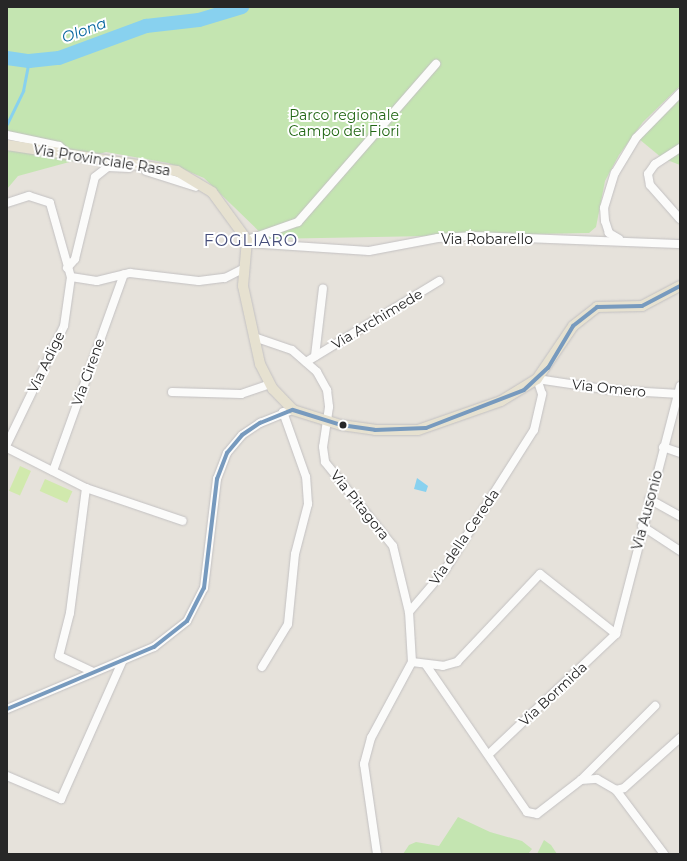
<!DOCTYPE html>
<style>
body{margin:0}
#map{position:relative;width:687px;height:861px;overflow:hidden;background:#e6e2db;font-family:Montserrat,sans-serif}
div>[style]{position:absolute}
.green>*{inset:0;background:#c4e5b1}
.pitch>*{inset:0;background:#d1e9ad;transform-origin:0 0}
.water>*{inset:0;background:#88d1ef}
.stream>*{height:2.5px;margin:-1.25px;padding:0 1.25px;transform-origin:1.25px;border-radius:1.25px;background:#88d1ef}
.river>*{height:14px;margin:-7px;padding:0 7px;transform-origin:7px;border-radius:7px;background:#88d1ef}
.roads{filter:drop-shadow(0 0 1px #c3c1c2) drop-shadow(0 0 1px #c3c1c2)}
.minor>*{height:8px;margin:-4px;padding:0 4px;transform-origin:4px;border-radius:4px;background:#fbfbfa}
.major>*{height:10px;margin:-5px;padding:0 5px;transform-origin:5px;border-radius:5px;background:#e6e1d0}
.bus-1>*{height:4px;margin:-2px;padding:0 2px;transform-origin:2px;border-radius:2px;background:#779abe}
.dots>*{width:11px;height:11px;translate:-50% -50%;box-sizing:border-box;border:2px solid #fff;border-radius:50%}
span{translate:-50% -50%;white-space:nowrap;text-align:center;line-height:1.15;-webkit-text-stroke:4px #fff;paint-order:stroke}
.park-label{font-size:14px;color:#226714}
.street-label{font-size:14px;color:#272727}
.water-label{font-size:15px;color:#04649e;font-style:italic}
.quarter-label{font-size:16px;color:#454d7a;letter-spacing:1px}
.frame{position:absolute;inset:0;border:8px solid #272727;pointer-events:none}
</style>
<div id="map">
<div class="green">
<div style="clip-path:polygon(7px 7px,680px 7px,680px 86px,643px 122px,619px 155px,605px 181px,596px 227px,589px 233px,267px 239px,204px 178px,168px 163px,106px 152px,18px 176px,7px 189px)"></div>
<div style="clip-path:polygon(680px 99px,680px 165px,662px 158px,639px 139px)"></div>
<div style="clip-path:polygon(458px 817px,490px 832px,522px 841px,532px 849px,528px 854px,403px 854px,409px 845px,416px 842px,439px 846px)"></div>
<div style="clip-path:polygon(544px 840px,551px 845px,557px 854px,537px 854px)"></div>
</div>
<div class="pitch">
<div style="left:20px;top:466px;width:12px;height:27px;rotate:24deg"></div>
<div style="left:45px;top:479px;width:30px;height:13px;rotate:24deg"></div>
</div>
<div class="water">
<div style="clip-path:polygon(417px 478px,428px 486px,426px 492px,414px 489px)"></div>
</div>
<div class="stream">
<div style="left:7px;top:124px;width:37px;rotate:-64deg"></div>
<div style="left:23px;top:91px;width:31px;rotate:-79deg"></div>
</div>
<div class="river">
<div style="left:7px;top:58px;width:22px;rotate:8deg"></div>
<div style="left:29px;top:61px;width:30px;rotate:-6deg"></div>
<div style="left:59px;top:58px;width:93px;rotate:-20.2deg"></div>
<div style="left:146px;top:26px;width:53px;rotate:-6.5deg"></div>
<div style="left:199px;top:20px;width:45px;rotate:-16.8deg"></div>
</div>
<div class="roads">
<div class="minor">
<div style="left:7px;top:135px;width:53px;rotate:11.9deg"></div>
<div style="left:59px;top:146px;width:9px;rotate:41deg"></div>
<div style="left:680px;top:148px;width:30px;rotate:147deg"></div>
<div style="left:655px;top:164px;width:12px;rotate:125deg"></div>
<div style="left:648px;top:174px;width:11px;rotate:80deg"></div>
<div style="left:650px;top:185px;width:45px;rotate:48.6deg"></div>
<div style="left:146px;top:171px;width:52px;rotate:17.7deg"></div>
<div style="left:7px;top:203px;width:23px;rotate:-18deg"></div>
<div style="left:29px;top:196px;width:22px;rotate:18deg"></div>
<div style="left:50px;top:203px;width:77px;rotate:74.2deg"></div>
<div style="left:71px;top:277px;width:49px;rotate:98.1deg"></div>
<div style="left:64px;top:326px;width:131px;rotate:115.8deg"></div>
<div style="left:619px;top:239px;width:12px;rotate:-149deg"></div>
<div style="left:609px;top:233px;width:13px;rotate:-108deg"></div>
<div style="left:605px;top:221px;width:13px;rotate:-94deg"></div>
<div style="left:604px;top:208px;width:37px;rotate:-73deg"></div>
<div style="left:615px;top:173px;width:41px;rotate:-59deg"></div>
<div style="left:636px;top:138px;width:63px;rotate:-45.6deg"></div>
<div style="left:247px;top:240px;width:54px;rotate:-19.4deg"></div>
<div style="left:298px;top:222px;width:210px;rotate:-48.9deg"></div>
<div style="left:248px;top:243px;width:121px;rotate:3.8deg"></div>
<div style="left:369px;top:251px;width:70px;rotate:-10.7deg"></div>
<div style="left:438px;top:238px;width:33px;rotate:-3deg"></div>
<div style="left:471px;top:236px;width:209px;rotate:2.2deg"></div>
<div style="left:67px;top:268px;width:12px;rotate:-48deg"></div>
<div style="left:75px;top:259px;width:84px;rotate:-76.3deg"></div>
<div style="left:95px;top:177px;width:16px;rotate:-38deg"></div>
<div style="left:108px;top:167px;width:21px;rotate:3deg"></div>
<div style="left:71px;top:277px;width:26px;rotate:9deg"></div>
<div style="left:97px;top:281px;width:34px;rotate:-14deg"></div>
<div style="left:130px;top:273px;width:69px;rotate:6.6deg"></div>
<div style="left:199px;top:281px;width:26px;rotate:-7deg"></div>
<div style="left:225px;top:278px;width:22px;rotate:-27deg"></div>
<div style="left:254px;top:337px;width:40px;rotate:18.9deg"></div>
<div style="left:292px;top:350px;width:33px;rotate:41deg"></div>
<div style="left:317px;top:372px;width:21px;rotate:61deg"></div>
<div style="left:327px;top:390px;width:17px;rotate:83deg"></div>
<div style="left:329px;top:407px;width:40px;rotate:98.5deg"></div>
<div style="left:323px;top:447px;width:15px;rotate:82deg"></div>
<div style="left:325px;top:462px;width:108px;rotate:51deg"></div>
<div style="left:393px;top:546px;width:68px;rotate:76.4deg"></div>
<div style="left:315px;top:356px;width:68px;rotate:-83.3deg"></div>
<div style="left:306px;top:362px;width:156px;rotate:-31.3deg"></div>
<div style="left:172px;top:392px;width:69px;rotate:1.7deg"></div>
<div style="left:241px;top:394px;width:31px;rotate:-19deg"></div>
<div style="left:663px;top:447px;width:18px;rotate:19deg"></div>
<div style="left:7px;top:448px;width:89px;rotate:26.9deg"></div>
<div style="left:86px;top:488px;width:102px;rotate:18.8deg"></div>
<div style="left:53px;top:471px;width:209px;rotate:-70.2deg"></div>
<div style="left:86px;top:488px;width:126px;rotate:97.3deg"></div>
<div style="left:70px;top:613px;width:44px;rotate:104.3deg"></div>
<div style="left:59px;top:656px;width:38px;rotate:25deg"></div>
<div style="left:649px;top:499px;width:35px;rotate:29deg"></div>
<div style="left:642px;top:526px;width:45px;rotate:33.3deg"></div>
<div style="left:616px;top:634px;width:256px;rotate:-75.5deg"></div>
<div style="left:412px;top:662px;width:31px;rotate:7deg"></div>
<div style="left:443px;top:666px;width:15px;rotate:-16deg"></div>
<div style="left:457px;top:662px;width:121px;rotate:-46.7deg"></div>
<div style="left:540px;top:574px;width:97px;rotate:38.3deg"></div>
<div style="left:426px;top:665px;width:178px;rotate:55.5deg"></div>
<div style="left:527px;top:812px;width:10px;rotate:11deg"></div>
<div style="left:537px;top:814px;width:56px;rotate:-37.7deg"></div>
<div style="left:581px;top:780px;width:16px;rotate:-4deg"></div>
<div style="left:597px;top:779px;width:22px;rotate:30deg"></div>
<div style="left:616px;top:790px;width:8px;rotate:-14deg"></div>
<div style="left:624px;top:788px;width:75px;rotate:-41.8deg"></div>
<div style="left:262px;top:667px;width:50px;rotate:-58.8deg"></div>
<div style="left:288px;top:624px;width:70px;rotate:-84.3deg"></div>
<div style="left:295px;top:554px;width:52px;rotate:-75.4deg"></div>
<div style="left:308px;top:504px;width:27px;rotate:-94deg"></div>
<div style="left:306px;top:477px;width:69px;rotate:-109.5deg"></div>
<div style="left:7px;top:709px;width:160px;rotate:-22.9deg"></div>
<div style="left:154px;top:647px;width:42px;rotate:-38.2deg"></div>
<div style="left:187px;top:621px;width:37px;rotate:-63deg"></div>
<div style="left:204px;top:588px;width:110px;rotate:-83.2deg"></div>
<div style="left:217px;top:479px;width:28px;rotate:-69deg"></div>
<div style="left:227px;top:453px;width:23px;rotate:-50deg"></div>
<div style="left:242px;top:435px;width:22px;rotate:-34deg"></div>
<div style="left:260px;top:423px;width:35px;rotate:-22deg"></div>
<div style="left:489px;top:754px;width:175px;rotate:-43.4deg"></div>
<div style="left:7px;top:776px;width:59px;rotate:23.1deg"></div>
<div style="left:61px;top:799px;width:152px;rotate:-66deg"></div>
<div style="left:581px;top:780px;width:105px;rotate:-45deg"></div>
<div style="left:616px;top:790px;width:80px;rotate:53.1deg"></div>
<div style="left:377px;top:854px;width:91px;rotate:-98.2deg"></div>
<div style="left:364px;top:764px;width:27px;rotate:-75deg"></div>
<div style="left:371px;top:738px;width:86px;rotate:-61.7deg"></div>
<div style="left:412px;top:662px;width:50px;rotate:-93.4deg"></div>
<div style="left:409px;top:612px;width:55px;rotate:-49.4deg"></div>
<div style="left:445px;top:570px;width:166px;rotate:-57.6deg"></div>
<div style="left:534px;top:430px;width:37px;rotate:-77deg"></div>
<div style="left:542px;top:394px;width:16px;rotate:-108deg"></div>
<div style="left:537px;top:379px;width:75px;rotate:8.5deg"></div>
<div style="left:611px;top:390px;width:69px;rotate:3.3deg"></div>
</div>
<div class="major">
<div style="left:7px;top:145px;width:172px;rotate:8.7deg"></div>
<div style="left:177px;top:171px;width:41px;rotate:31deg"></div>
<div style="left:212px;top:192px;width:59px;rotate:53.9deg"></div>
<div style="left:247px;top:240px;width:46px;rotate:95deg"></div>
<div style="left:243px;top:286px;width:80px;rotate:77.7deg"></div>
<div style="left:260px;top:364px;width:28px;rotate:63deg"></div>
<div style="left:273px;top:389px;width:29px;rotate:46deg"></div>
<div style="left:293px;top:410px;width:50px;rotate:17.4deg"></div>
<div style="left:341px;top:425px;width:34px;rotate:8deg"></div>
<div style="left:375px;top:430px;width:43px"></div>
<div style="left:418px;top:430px;width:88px;rotate:-19.3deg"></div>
<div style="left:501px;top:401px;width:42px;rotate:-31.4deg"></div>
<div style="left:537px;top:379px;width:64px;rotate:-55.8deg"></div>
<div style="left:573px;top:326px;width:31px;rotate:-38deg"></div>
<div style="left:597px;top:307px;width:45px;rotate:-1.3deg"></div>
<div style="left:642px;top:306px;width:43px;rotate:-27.8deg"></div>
</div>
</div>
<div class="bus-1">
<div style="left:7px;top:709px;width:160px;rotate:-22.9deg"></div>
<div style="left:154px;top:647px;width:42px;rotate:-38.2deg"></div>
<div style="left:187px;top:621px;width:37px;rotate:-63deg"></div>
<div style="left:204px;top:588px;width:110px;rotate:-83.2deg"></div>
<div style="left:217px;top:479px;width:28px;rotate:-69deg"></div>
<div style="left:227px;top:453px;width:23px;rotate:-50deg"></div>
<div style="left:242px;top:435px;width:22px;rotate:-34deg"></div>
<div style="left:260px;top:423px;width:35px;rotate:-22deg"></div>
<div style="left:293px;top:410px;width:50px;rotate:17.4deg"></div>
<div style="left:341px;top:425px;width:34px;rotate:8deg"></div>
<div style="left:375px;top:430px;width:51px;rotate:-2.2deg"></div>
<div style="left:426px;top:428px;width:105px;rotate:-21.2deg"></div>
<div style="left:524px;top:390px;width:33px;rotate:-43deg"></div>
<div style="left:548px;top:368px;width:49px;rotate:-59.2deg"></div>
<div style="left:573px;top:326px;width:31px;rotate:-38deg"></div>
<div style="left:597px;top:307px;width:45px;rotate:-1.3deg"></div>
<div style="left:642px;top:306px;width:43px;rotate:-27.8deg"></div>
</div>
<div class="dots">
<div style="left:343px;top:425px;background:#272727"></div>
</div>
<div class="park-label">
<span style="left:344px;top:123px">Parco regionale<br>Campo dei Fiori</span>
</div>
<div class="street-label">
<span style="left:102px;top:160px;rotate:9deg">Via Provinciale Rasa</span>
<span style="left:487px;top:239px">Via Robarello</span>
<span style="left:377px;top:319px;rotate:-31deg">Via Archimede</span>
<span style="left:46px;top:362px;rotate:-64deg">Via Adige</span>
<span style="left:88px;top:372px;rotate:-70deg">Via Cirene</span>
<span style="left:609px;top:388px;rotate:6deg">Via Omero</span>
<span style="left:360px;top:505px;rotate:51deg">Via Pitagora</span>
<span style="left:647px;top:510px;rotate:-75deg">Via Ausonio</span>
<span style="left:464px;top:537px;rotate:-56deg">Via della Cereda</span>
<span style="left:553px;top:694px;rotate:-43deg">Via Bormida</span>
</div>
<div class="water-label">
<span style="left:84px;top:30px;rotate:-20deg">Olona</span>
</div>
<div class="quarter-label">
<span style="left:251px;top:241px">FOGLIARO</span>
</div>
<div class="frame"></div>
</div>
